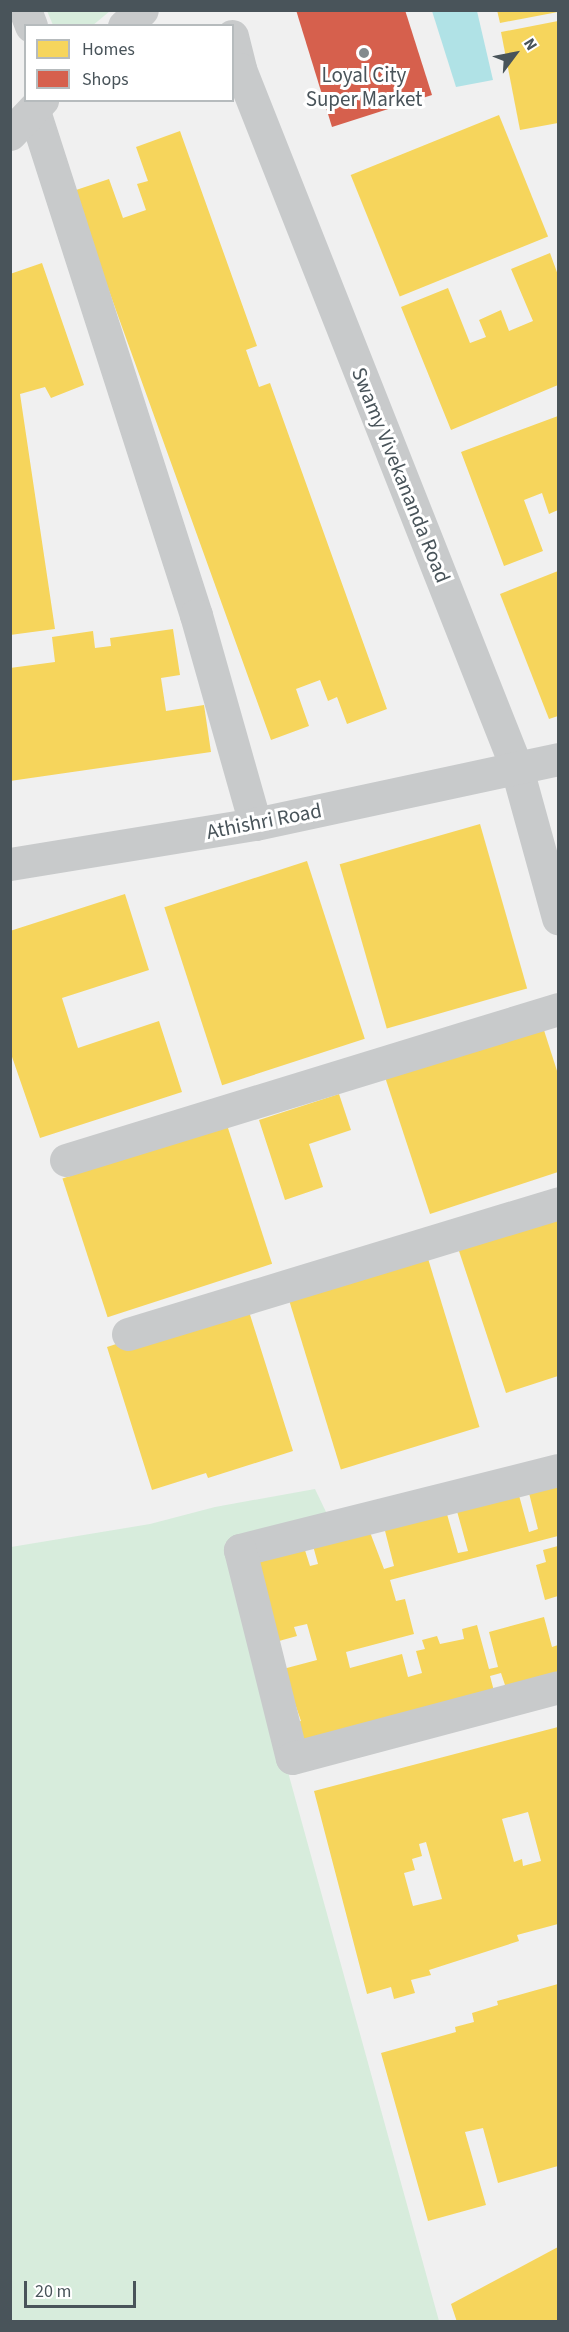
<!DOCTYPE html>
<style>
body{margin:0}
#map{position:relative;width:569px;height:2332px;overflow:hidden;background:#f0f0f0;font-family:"Source Sans 3",sans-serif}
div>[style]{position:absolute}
.green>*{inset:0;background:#d7ecdc}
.water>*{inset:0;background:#b0e2e6}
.homes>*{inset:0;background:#f6d55c;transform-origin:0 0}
.shops>*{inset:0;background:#d6604d}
.minor>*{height:33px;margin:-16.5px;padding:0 16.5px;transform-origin:16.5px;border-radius:16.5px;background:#c8cacb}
.dots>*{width:16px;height:16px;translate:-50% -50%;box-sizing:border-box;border:3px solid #fff;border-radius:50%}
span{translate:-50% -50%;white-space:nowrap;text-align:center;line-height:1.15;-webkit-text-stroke:6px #fff;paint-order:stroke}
.poi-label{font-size:21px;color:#49545a}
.street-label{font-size:21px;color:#49545a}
.frame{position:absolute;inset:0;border:12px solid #49545a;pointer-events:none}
.legend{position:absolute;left:24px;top:24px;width:210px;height:78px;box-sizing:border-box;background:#fff;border:2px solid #b6bbbd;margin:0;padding:8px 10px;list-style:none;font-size:18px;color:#49545a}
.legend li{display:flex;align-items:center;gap:12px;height:30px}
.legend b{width:30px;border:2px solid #b6bbbd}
.north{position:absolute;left:485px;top:24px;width:60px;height:60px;-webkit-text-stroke:4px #fff;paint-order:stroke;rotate:58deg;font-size:16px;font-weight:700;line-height:24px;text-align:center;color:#49545a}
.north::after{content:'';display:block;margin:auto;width:21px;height:27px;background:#49545a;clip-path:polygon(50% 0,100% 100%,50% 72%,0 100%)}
.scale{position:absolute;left:24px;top:2281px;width:112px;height:27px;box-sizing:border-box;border:3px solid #49545a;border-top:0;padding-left:8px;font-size:18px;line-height:21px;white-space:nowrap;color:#49545a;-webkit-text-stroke:4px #fff;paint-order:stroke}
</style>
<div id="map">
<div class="green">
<div style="clip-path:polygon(47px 11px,110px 11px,92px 26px,53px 25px)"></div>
<div style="clip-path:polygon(315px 1489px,327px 1514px,225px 1543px,439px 2321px,11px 2322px,11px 1547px,150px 1524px,215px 1507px)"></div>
</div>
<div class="water">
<div style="clip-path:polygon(432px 11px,477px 11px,493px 80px,456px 87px)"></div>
</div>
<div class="homes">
<div style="clip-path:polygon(497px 10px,558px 10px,558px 12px,500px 23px)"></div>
<div style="clip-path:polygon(558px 21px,558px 123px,520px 130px,501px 32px)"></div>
<div style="left:499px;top:115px;width:131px;height:160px;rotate:68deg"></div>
<div style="clip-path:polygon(180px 131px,257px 346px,246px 350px,259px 387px,270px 383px,387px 709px,347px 724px,337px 697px,328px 701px,320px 680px,296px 689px,309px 726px,271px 740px,73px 191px,109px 179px,123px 218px,146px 210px,137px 184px,148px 181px,136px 147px)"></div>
<div style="clip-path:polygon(550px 253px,558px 275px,558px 385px,451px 430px,401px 307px,448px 288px,470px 343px,486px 337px,479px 320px,501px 310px,509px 331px,533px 321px,511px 269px)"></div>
<div style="clip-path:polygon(42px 263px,84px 385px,51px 398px,45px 387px,20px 394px,55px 629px,10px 635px,10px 274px)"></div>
<div style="clip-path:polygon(558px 416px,558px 510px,549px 514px,542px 493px,524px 500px,543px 551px,504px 566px,461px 452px)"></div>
<div style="clip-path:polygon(558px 571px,558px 716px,549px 719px,500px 594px)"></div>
<div style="clip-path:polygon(173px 629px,180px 675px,161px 678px,166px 711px,204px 705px,211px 752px,10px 781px,10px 668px,55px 662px,52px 637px,93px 631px,95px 648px,111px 646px,110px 638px)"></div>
<div style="left:480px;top:824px;width:171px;height:146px;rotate:74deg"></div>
<div style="left:307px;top:861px;width:187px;height:150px;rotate:72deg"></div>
<div style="clip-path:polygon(125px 894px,149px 970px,62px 998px,78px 1048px,159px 1021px,182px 1092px,40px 1138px,10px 1051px,10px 931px)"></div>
<div style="clip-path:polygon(542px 1024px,558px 1074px,558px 1172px,430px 1214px,384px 1074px)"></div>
<div style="clip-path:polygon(339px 1094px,351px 1130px,309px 1144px,323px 1187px,285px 1200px,259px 1120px)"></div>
<div style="left:227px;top:1125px;width:146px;height:173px;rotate:72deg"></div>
<div style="clip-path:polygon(558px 1209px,558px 1376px,506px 1393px,456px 1242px)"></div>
<div style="left:426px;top:1252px;width:183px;height:145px;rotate:73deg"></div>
<div style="clip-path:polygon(246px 1302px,293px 1451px,208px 1478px,206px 1473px,152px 1490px,107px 1347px)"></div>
<div style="clip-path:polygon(558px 1477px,558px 1536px,390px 1580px,396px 1601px,405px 1599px,414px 1634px,346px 1652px,350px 1668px,402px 1654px,408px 1677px,422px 1673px,416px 1651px,425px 1649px,422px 1640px,437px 1636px,440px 1644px,464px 1639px,462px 1629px,477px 1625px,489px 1669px,498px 1667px,489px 1632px,544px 1617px,552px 1647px,558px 1645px,558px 1674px,506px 1688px,501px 1673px,490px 1676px,494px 1691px,298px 1742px,293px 1723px,301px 1721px,283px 1669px,317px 1660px,307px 1624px,294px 1627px,297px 1636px,279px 1641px,253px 1557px,303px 1544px,310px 1566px,318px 1564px,312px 1542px,368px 1527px,384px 1569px,394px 1566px,383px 1523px,445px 1507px,458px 1553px,468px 1551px,455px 1504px,517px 1488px,529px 1532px,538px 1529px,527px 1485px)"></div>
<div style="clip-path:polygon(558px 1546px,558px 1596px,545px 1600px,536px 1565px,546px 1562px,543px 1550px)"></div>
<div style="clip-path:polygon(evenodd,558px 1727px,558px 1924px,517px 1935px,519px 1941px,429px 1970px,431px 1975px,411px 1980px,415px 1993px,394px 1999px,391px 1987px,367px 1994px,314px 1791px,558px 1727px,528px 1812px,541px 1861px,523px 1866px,522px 1859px,514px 1862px,502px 1819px,528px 1812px,558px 1727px,426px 1842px,442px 1899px,413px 1906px,404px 1873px,415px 1870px,412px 1859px,422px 1856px,419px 1844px,426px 1842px)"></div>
<div style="clip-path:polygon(558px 1984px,558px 2166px,498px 2183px,483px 2128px,465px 2132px,486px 2205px,428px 2221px,381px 2053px,456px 2032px,455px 2027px,474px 2022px,472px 2013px,498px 2005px,497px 2001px)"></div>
<div style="clip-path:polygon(558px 2247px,558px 2322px,457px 2322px,451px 2304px)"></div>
</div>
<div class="shops">
<div style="clip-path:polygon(296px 10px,405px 10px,432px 95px,332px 127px)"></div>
</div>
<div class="minor">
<div style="left:25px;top:10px;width:17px;rotate:69deg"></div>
<div style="left:124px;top:26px;width:24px;rotate:-42deg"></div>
<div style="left:232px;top:36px;width:34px;rotate:76deg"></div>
<div style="left:240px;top:69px;width:753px;rotate:68.41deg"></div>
<div style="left:517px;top:769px;width:155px;rotate:74.6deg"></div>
<div style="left:34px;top:111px;width:529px;rotate:72.18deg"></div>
<div style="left:196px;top:615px;width:217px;rotate:74.2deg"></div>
<div style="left:10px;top:134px;width:47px;rotate:-46.7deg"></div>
<div style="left:10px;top:864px;width:248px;rotate:-9.3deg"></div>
<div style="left:255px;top:824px;width:310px;rotate:-12.1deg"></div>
<div style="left:66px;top:1160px;width:515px;rotate:-17.06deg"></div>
<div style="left:128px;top:1334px;width:450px;rotate:-16.9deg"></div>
<div style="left:558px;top:1470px;width:328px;rotate:165.9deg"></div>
<div style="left:240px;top:1550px;width:214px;rotate:76deg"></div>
<div style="left:292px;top:1758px;width:275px;rotate:-14.9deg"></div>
</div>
<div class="dots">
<div style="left:364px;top:53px;background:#838b8e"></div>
</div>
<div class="poi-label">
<span style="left:364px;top:87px">Loyal City<br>Super Market</span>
</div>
<div class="street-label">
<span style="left:401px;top:475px;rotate:68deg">Swamy Vivekananda Road</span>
<span style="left:264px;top:821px;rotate:-11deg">Athishri Road</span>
</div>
<div class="frame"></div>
<ul class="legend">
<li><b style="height:16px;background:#f6d55c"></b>Homes</li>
<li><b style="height:16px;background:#d6604d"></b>Shops</li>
</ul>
<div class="north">N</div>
<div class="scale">20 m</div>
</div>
